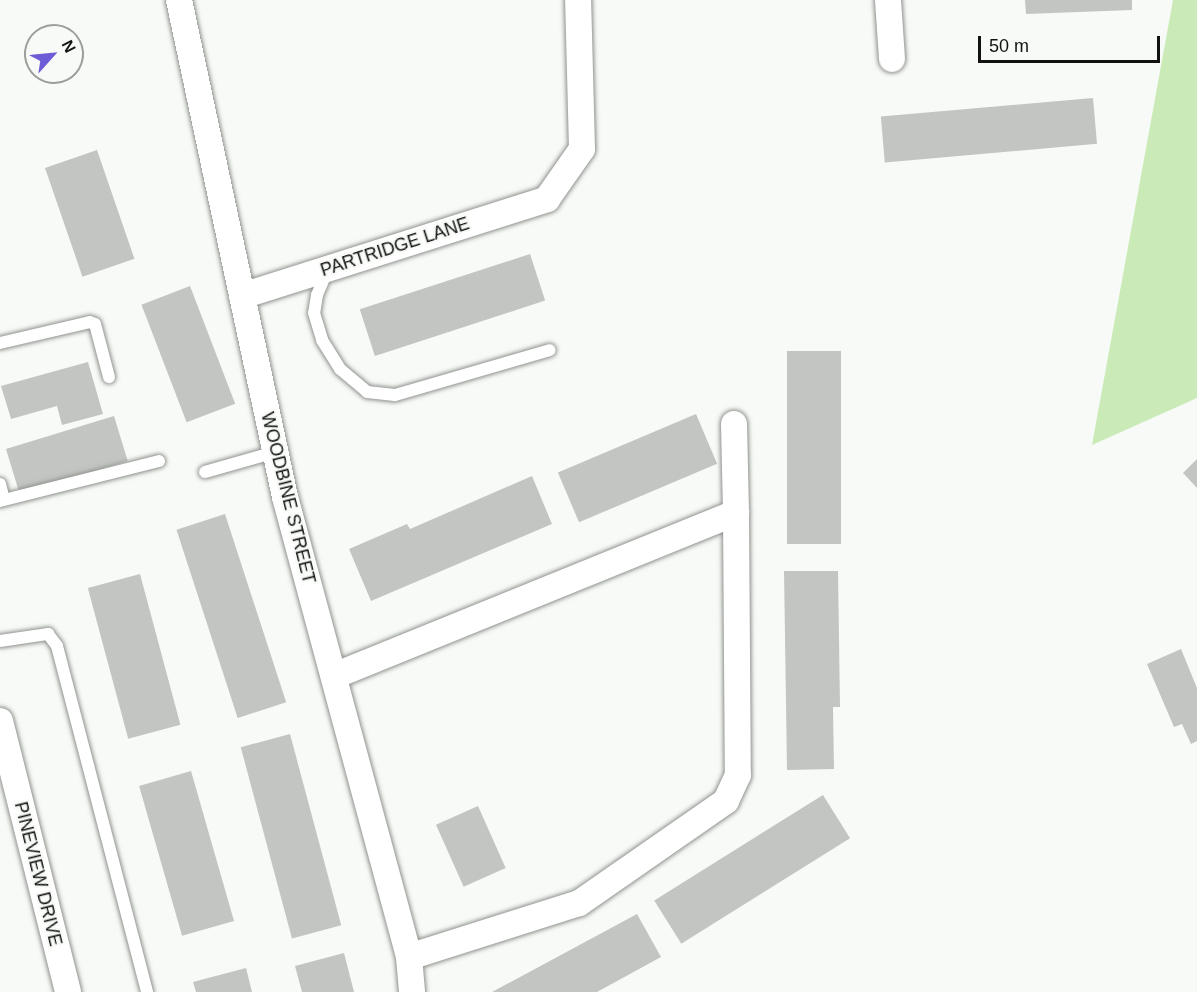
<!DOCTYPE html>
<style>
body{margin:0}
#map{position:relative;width:1197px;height:992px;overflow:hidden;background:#f7faf6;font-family:Helvetica,sans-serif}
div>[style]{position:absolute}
.green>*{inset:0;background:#caebb8}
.building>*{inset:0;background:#c2c5c1;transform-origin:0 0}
.roads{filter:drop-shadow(0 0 2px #90938f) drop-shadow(0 0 2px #90938f)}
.lane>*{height:12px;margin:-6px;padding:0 6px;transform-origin:6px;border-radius:6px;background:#fff}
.street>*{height:26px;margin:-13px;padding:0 13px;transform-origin:13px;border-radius:13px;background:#fff}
span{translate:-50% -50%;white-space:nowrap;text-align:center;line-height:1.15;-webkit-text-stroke:4.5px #f7faf6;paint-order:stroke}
.street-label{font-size:18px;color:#121311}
.north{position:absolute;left:24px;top:24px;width:60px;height:60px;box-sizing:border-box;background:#f7faf6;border:2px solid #9b9e9a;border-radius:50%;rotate:63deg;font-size:16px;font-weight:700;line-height:24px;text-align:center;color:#121311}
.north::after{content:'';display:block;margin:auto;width:21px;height:27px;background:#6c5dd7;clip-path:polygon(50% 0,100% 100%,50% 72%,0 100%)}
.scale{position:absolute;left:978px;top:36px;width:182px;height:27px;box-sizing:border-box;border:3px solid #121311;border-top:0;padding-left:8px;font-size:18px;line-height:21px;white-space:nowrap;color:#121311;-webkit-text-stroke:4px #f7faf6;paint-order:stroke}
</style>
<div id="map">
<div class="green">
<div style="clip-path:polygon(1173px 0,1197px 0,1197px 398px,1092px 445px)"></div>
</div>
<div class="building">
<div style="clip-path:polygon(1025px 0,1132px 0,1132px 10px,1026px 14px)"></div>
<div style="left:1093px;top:98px;width:46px;height:213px;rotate:85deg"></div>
<div style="left:97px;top:150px;width:115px;height:55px;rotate:71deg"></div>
<div style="left:530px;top:254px;width:49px;height:179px;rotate:72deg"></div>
<div style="left:190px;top:286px;width:126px;height:52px;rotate:69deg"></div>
<div style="left:787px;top:351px;width:54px;height:193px"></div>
<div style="clip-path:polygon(88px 362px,103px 414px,62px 425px,57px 406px,11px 419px,1px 386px)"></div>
<div style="left:696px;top:414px;width:54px;height:150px;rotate:67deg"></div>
<div style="left:114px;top:416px;width:47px;height:113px;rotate:73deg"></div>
<div style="clip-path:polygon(1197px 459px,1197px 488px,1183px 473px)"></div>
<div style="clip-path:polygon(532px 476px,552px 524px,371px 601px,349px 549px,407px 524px,410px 529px)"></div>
<div style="left:225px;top:514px;width:198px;height:51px;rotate:72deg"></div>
<div style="clip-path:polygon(784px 571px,838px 571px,840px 707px,833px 707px,834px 769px,787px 770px)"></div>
<div style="left:140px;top:574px;width:156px;height:54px;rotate:75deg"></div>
<div style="clip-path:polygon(1181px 649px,1197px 688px,1197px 741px,1191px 744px,1182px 724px,1174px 727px,1147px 664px)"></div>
<div style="left:290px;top:734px;width:198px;height:51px;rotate:75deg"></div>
<div style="left:191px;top:771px;width:156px;height:54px;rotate:74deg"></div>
<div style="left:823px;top:795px;width:51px;height:199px;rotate:58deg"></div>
<div style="left:478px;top:806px;width:68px;height:46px;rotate:66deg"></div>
<div style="clip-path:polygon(637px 914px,661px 957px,597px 992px,492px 992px)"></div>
<div style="clip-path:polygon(344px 953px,354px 992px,302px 992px,295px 966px)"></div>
<div style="clip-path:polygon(246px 968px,252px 992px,196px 992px,193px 982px)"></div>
</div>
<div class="roads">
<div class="lane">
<div style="left:328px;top:269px;width:28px;rotate:113deg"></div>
<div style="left:317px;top:295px;width:18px;rotate:99deg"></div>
<div style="left:314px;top:313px;width:28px;rotate:73deg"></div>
<div style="left:322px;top:340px;width:34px;rotate:58deg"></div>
<div style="left:340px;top:369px;width:35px;rotate:40deg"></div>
<div style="left:367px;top:392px;width:28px;rotate:6deg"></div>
<div style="left:395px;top:395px;width:161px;rotate:-16.2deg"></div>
<div style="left:0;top:343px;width:92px;rotate:-13.1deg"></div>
<div style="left:90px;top:322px;width:5px;rotate:22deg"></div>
<div style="left:95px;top:324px;width:55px;rotate:75.2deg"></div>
<div style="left:205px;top:472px;width:73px;rotate:-15.9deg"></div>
<div style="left:0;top:484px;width:16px;rotate:76deg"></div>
<div style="left:0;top:501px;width:164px;rotate:-14.1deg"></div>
<div style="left:0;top:641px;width:49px;rotate:-8.3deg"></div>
<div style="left:48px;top:634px;width:15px;rotate:53deg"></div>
<div style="left:57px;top:646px;width:358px;rotate:75.4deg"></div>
</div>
<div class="street">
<div style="left:179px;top:0;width:508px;rotate:77.96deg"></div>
<div style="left:285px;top:497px;width:476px;rotate:74.9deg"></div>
<div style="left:409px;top:957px;width:35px;rotate:85deg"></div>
<div style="left:888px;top:0;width:59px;rotate:86.1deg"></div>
<div style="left:242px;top:296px;width:320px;rotate:-17.6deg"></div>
<div style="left:547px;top:199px;width:61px;rotate:-55deg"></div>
<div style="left:582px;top:149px;width:149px;rotate:-91.5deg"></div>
<div style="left:734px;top:424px;width:89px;rotate:88.7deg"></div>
<div style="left:334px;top:676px;width:434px;rotate:-22.1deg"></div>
<div style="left:736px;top:513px;width:262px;rotate:89.6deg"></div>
<div style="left:738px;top:775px;width:29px;rotate:115deg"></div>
<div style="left:726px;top:801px;width:179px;rotate:145.2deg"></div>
<div style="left:579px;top:903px;width:178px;rotate:162.4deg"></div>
<div style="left:0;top:721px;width:279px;rotate:75.9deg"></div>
</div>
</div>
<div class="street-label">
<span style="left:395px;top:247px;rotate:-18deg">PARTRIDGE LANE</span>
<span style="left:288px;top:498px;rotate:76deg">WOODBINE STREET</span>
<span style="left:38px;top:874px;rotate:76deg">PINEVIEW DRIVE</span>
</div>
<div class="north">N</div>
<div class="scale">50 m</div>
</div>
